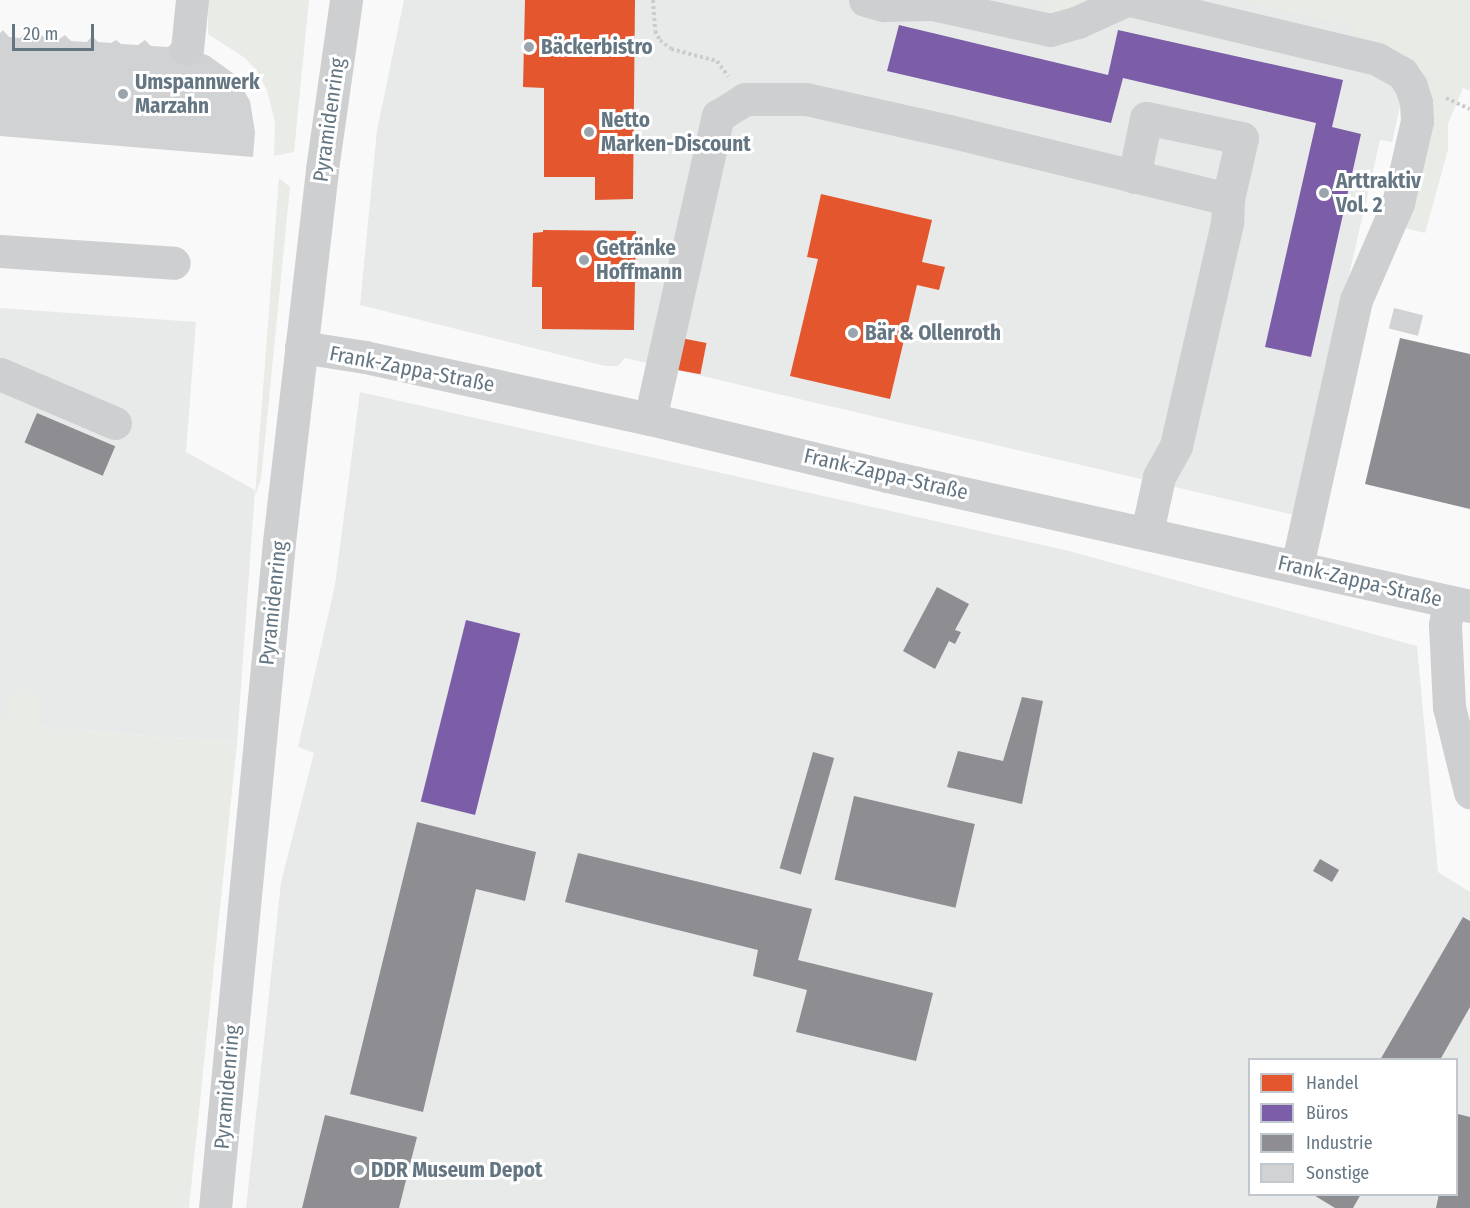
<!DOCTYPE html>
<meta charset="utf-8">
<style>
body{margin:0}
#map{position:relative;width:1470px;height:1208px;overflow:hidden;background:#f9f9f9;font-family:"Fira Sans Condensed",sans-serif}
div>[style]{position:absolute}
.built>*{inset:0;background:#e8e9e9}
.green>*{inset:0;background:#e8ebe6}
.shops>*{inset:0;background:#e4572e;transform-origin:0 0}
.offices>*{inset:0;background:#7b5ea7;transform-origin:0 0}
.industry>*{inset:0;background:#8d8d92;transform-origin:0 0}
.building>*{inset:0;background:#d0d2d3;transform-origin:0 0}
.path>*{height:4px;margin-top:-2px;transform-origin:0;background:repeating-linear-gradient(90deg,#cbcccd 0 3px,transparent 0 6px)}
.minor>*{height:33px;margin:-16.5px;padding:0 16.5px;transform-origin:16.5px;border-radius:16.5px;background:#cecfd0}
.dots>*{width:16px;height:16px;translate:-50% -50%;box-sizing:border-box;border:3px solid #fff;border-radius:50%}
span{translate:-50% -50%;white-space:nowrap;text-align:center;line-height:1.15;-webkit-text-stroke:6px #fff;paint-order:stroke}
.poi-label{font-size:21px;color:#657683;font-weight:700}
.left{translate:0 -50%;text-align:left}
.street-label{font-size:21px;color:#657683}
.legend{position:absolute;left:1248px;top:1058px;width:210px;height:138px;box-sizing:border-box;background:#fff;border:2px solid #c1c8cd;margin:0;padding:8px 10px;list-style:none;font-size:18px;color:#657683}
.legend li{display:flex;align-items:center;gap:12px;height:30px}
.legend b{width:30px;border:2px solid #c1c8cd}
.scale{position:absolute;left:12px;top:24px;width:82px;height:27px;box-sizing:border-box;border:3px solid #657683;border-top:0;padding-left:8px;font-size:18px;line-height:21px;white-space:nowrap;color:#657683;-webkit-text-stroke:4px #fff;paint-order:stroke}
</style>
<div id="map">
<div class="built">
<div style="clip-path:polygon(404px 0,1424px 0,1392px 142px,1380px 140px,1294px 515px,625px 358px,618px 366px,605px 366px,360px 305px,377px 130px)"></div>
<div style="clip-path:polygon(0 308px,196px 322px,186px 452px,255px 490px,237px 743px,36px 727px,0 813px)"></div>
<div style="clip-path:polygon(evenodd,360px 392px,1069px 551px,1417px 646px,1438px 872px,1470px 892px,1470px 1208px,246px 1208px,281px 882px,314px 753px,298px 747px,335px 585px,360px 392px,1250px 1060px,1456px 1060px,1456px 1194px,1250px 1194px,1250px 1060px)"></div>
</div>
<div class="green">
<div style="clip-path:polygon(208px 0,309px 0,294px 152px,274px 156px,275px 122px,267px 90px,257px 71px,245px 58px,208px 34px)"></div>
<div style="clip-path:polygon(1037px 0,1110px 0,1041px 21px,1045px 2px)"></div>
<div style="clip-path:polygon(1236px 0,1470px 0,1470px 91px,1463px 88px,1448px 124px,1448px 150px,1425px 233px,1397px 226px,1423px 110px,1350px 45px,1353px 27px)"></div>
<div style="clip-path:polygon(279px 178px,290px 187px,261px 479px,255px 496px)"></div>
<div style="clip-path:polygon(18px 684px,43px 696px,36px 727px,237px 743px,189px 1208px,0 1208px,0 725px)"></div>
</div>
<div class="shops">
<div style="clip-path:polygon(525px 0,635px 0,633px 199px,595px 200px,595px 177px,544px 177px,544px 88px,523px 87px)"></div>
<div style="clip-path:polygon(821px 194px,932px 220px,922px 262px,945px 267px,939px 290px,917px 285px,890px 399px,790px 376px,818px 259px,807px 257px)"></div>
<div style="clip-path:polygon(543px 230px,636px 231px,634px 330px,542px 329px,542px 287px,532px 287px,533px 233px,543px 232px)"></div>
<div style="left:681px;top:338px;width:26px;height:32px;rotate:11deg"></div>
</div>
<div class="offices">
<div style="clip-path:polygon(899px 25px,1108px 75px,1118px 30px,1343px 80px,1332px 127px,1361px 134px,1311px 357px,1265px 347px,1316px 123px,1123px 78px,1111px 123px,887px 71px)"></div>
<div style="left:466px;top:620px;width:56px;height:187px;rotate:14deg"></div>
</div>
<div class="industry">
<div style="clip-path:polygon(1400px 338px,1470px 354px,1470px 509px,1365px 484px)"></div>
<div style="left:37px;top:413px;width:85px;height:32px;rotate:23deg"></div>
<div style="clip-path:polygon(937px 587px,969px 604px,955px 630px,961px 632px,955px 644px,949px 641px,935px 669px,903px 651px)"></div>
<div style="clip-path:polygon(1022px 697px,1043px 701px,1022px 804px,947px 787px,958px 751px,1003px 761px)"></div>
<div style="left:813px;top:752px;width:22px;height:121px;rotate:16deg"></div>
<div style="left:854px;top:796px;width:124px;height:86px;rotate:13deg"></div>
<div style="clip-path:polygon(417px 822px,536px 852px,525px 901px,476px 889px,423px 1112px,350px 1094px)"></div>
<div style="clip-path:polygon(578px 853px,812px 909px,798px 960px,933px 993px,916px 1061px,796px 1032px,807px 990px,753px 976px,758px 950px,565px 902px)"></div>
<div style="left:1320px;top:859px;width:22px;height:14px;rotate:30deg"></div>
<div style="clip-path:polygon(1463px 917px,1470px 921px,1470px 1007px,1440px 1060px,1380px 1060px)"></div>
<div style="clip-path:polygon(1458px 1114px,1470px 1117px,1470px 1208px,1436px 1208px,1439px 1194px,1456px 1194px)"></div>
<div style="clip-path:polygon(325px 1115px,417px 1137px,399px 1208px,302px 1208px)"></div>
<div style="clip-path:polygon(1312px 1194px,1361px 1194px,1353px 1208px,1335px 1208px)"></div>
</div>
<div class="building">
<div style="clip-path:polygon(3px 30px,9px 37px,20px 38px,27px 32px,34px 39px,40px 34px,46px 39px,58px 40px,65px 35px,71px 41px,87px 42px,92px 36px,98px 42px,111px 43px,116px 40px,121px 44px,138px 45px,145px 40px,151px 46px,168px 47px,173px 42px,209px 56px,234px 74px,250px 101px,255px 132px,253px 157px,0 136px,0 33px)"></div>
<div style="left:1394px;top:308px;width:30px;height:21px;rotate:14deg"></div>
</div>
<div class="path">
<div style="left:653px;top:0;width:31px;rotate:86deg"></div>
<div style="left:655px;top:31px;width:10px;rotate:61deg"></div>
<div style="left:660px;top:40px;width:14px;rotate:39deg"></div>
<div style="left:671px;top:49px;width:48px;rotate:14.6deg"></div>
<div style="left:717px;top:61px;width:19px;rotate:54deg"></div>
<div style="left:1446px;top:98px;width:26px;rotate:25deg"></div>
</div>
<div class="minor">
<div style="left:865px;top:0;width:19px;rotate:16deg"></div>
<div style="left:883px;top:5px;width:49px;rotate:-1.2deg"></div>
<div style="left:932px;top:4px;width:121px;rotate:12.4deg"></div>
<div style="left:1050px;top:30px;width:29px;rotate:-16deg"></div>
<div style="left:1078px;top:22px;width:53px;rotate:-24.6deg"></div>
<div style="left:1130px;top:0;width:254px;rotate:13.4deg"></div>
<div style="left:1377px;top:59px;width:29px;rotate:29deg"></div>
<div style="left:1402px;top:73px;width:16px;rotate:55deg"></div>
<div style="left:1411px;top:86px;width:17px;rotate:73deg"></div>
<div style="left:1416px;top:102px;width:19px;rotate:87deg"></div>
<div style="left:1417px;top:121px;width:84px;rotate:103deg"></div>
<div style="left:1398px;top:203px;width:106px;rotate:113.4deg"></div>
<div style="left:1356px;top:300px;width:272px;rotate:102.5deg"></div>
<div style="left:187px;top:49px;width:49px;rotate:-84.2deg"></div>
<div style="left:1134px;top:177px;width:60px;rotate:-78.5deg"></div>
<div style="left:1146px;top:118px;width:98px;rotate:11.8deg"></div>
<div style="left:1242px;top:138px;width:63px;rotate:102.9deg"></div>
<div style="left:1228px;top:199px;width:24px;rotate:92deg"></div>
<div style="left:1227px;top:223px;width:229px;rotate:102.9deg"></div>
<div style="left:1176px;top:446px;width:35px;rotate:119deg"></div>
<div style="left:1159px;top:477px;width:56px;rotate:102.3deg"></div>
<div style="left:0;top:251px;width:174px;rotate:3.9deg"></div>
<div style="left:301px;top:347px;width:65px;rotate:8.9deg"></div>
<div style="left:365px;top:357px;width:292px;rotate:12.3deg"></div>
<div style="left:650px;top:419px;width:244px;rotate:13.5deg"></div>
<div style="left:887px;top:476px;width:597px;rotate:12.57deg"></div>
<div style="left:0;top:374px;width:125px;rotate:23.1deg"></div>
<div style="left:650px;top:419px;width:311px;rotate:-77.4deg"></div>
<div style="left:718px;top:116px;width:32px;rotate:-32deg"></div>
<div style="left:745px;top:99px;width:61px"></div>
<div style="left:806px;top:99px;width:147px;rotate:12.6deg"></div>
<div style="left:949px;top:131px;width:287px;rotate:13.7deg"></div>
<div style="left:1449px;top:602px;width:23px;rotate:100deg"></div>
<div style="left:1445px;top:625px;width:82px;rotate:87.2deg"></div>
<div style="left:1449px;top:707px;width:88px;rotate:76.1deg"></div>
<div style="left:215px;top:1208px;width:669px;rotate:-84.51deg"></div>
<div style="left:279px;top:542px;width:375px;rotate:-83.4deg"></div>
<div style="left:322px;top:169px;width:171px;rotate:-81.9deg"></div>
</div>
<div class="dots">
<div style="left:529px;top:47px;background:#99a4ac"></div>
<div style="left:123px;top:94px;background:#99a4ac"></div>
<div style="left:589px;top:132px;background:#99a4ac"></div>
<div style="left:1324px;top:193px;background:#99a4ac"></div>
<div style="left:584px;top:260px;background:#99a4ac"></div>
<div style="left:853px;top:333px;background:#99a4ac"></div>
<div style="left:359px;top:1170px;background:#99a4ac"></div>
</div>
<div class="poi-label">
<span class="left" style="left:541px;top:47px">Bäckerbistro</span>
<span class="left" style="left:135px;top:94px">Umspannwerk<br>Marzahn</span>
<span class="left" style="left:601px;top:132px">Netto<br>Marken-Discount</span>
<span class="left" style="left:1336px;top:193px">Arttraktiv<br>Vol. 2</span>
<span class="left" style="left:596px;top:260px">Getränke<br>Hoffmann</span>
<span class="left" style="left:865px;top:333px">Bär &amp; Ollenroth</span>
<span class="left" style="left:371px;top:1170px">DDR Museum Depot</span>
</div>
<div class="street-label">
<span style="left:329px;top:120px;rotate:-82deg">Pyramidenring</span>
<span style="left:412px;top:369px;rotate:11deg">Frank-Zappa-Straße</span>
<span style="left:886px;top:474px;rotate:13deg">Frank-Zappa-Straße</span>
<span style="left:1360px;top:581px;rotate:13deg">Frank-Zappa-Straße</span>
<span style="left:273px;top:603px;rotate:-84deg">Pyramidenring</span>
<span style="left:227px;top:1087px;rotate:-85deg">Pyramidenring</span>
</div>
<ul class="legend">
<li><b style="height:16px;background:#e4572e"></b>Handel</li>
<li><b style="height:16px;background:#7b5ea7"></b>Büros</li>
<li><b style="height:16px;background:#8d8d92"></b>Industrie</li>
<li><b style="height:16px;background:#d0d2d3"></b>Sonstige</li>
</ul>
<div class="scale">20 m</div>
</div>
